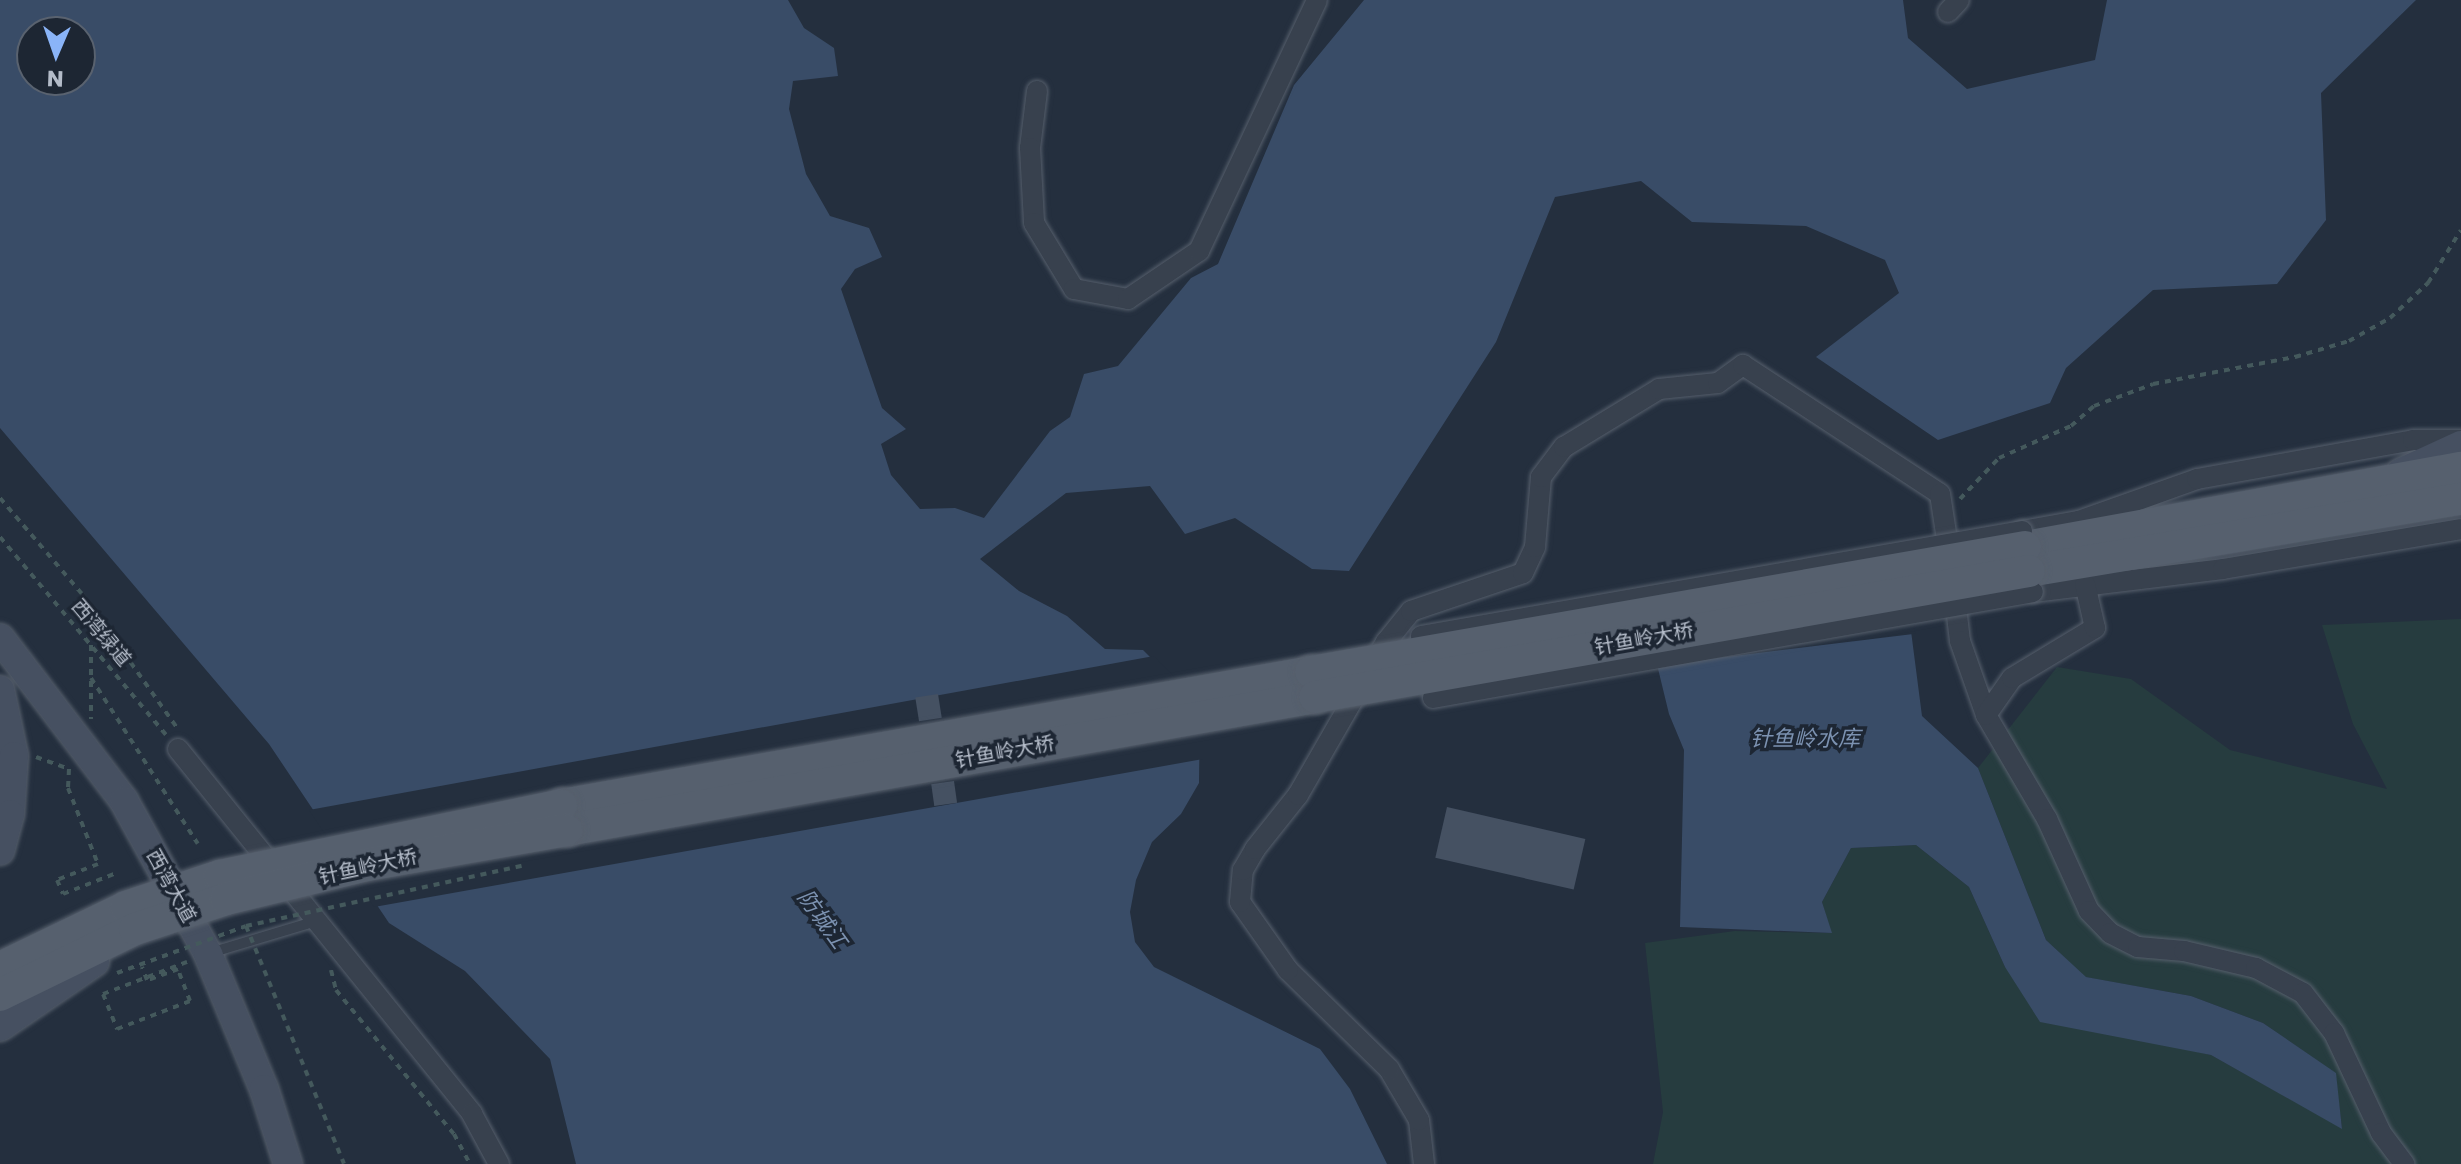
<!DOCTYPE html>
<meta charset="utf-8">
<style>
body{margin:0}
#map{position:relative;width:2461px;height:1164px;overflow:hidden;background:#242f3e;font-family:Poppins,"Noto Sans SC",sans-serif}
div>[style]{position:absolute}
.green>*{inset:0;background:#263c3f}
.water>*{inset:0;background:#394c67}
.pier>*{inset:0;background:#242f3e;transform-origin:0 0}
.building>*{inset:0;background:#455162;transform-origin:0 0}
.path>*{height:4px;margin-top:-2px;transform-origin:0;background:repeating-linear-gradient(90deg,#44595c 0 6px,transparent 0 12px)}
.roads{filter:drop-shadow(0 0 2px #565f6c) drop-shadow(0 0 2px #565f6c)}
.service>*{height:10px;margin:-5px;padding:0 5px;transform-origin:5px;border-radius:5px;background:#38414e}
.minor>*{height:20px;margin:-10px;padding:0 10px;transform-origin:10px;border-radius:10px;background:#38414e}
.secondary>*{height:28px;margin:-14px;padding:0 14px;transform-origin:14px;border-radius:14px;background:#465061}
.primary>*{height:32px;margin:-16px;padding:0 16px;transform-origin:16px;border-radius:16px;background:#56606e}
.path-bridge>*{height:4px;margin-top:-2px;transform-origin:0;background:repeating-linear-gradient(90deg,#44595c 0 6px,transparent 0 12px)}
.bridges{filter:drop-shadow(0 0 2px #565f6c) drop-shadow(0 0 2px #565f6c)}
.minor-bridge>*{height:20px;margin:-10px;padding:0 10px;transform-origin:10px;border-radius:10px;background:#38414e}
.secondary-bridge>*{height:28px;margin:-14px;padding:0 14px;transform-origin:14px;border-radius:14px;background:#465061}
.primary-bridge>*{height:32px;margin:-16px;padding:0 16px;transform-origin:16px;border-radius:16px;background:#56606e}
span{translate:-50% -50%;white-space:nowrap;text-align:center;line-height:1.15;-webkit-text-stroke:7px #1d2633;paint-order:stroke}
.street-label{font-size:20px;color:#b4bcc9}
.water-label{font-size:22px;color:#7c92b1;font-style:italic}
.north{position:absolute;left:16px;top:16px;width:80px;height:80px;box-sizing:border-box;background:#1d2633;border:2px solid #59626f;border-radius:50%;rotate:182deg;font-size:22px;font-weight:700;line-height:32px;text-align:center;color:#b4bcc9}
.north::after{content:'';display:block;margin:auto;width:28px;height:36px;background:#8ab4f8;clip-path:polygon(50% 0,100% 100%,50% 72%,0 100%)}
</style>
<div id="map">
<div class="green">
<div style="clip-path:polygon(2461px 619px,2461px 1164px,1653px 1164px,1663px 1112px,1645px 943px,1735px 931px,1831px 933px,1822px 902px,1851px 848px,1916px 845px,1969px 887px,2005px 967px,2131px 1037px,2211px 1055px,2342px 1128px,2335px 1073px,2263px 1023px,2191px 996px,2085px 977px,2046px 940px,1978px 768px,2057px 667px,2131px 679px,2230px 750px,2387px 789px,2353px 724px,2322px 625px)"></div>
</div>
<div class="water">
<div style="clip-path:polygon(evenodd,0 0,788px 0,804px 28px,834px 48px,838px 76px,793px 81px,789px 109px,806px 174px,830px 216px,869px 228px,882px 257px,855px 269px,841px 289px,882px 408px,906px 429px,881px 444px,891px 475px,920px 509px,955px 508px,984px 518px,1050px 431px,1070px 417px,1084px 374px,1118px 366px,1191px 278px,1218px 264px,1294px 85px,1364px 0,1903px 0,1908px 38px,1967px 89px,2095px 60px,2107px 0,2416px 0,2321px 93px,2326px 220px,2277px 284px,2153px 290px,2066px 368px,2050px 403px,1938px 440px,1816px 357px,1899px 293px,1885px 260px,1806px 226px,1692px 222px,1641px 181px,1555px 197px,1496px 342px,1349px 571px,1312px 569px,1235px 518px,1185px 534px,1150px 486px,1066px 493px,980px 559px,1019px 591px,1067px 616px,1105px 649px,1143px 650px,1200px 707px,1199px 783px,1181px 814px,1152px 842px,1136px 880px,1130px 912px,1135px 942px,1154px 967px,1320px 1049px,1350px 1089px,1387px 1164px,576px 1164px,550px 1059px,465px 971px,389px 923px,269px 744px,0 428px,0 0,32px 32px,80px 32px,80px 80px,32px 80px,32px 32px)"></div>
<div style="clip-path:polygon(1907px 600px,1922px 716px,1978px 768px,2046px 940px,2086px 977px,2191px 996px,2263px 1023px,2336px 1073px,2342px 1129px,2211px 1055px,2040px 1022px,2005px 967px,1969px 887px,1916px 845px,1851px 848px,1822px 902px,1832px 933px,1680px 927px,1684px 750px,1669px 714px,1653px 648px)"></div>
</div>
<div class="pier">
<div style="left:1911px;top:599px;width:35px;height:267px;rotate:83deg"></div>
<div style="clip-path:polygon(1154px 656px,1203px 706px,1203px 759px,374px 907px,309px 810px)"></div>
</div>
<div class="building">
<div style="left:938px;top:694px;width:24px;height:23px;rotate:81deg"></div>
<div style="left:954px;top:781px;width:22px;height:23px;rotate:82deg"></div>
<div style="left:1447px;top:807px;width:142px;height:52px;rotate:13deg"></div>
</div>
<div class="path">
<div style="left:0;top:498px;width:126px;rotate:49.5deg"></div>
<div style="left:82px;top:594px;width:166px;rotate:54.6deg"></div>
<div style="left:1960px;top:499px;width:57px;rotate:-46.4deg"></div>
<div style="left:1999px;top:458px;width:79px;rotate:-24deg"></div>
<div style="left:2071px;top:426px;width:30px;rotate:-41deg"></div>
<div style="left:2094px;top:406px;width:63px;rotate:-20.4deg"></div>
<div style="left:2153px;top:384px;width:145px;rotate:-10.8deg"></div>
<div style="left:2295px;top:357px;width:56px;rotate:-16.5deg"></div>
<div style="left:2349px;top:341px;width:47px;rotate:-29.3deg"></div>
<div style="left:2390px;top:318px;width:52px;rotate:-42.6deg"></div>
<div style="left:2428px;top:283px;width:62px;rotate:-58.1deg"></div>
<div style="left:0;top:537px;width:258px;rotate:50deg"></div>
<div style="left:91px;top:645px;width:74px;rotate:90deg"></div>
<div style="left:91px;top:678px;width:197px;rotate:57.2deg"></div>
<div style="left:36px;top:757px;width:35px;rotate:20deg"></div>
<div style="left:69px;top:769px;width:19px;rotate:93deg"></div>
<div style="left:68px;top:788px;width:82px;rotate:68.5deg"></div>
<div style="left:98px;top:864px;width:44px;rotate:158.7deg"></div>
<div style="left:57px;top:880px;width:15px;rotate:67deg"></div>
<div style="left:63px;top:894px;width:55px;rotate:-21.4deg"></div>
<div style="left:331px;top:970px;width:21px;rotate:76deg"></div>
<div style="left:336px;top:990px;width:186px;rotate:50.7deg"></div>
<div style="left:454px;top:1134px;width:34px;rotate:62deg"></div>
<div style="left:103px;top:994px;width:90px;rotate:-20.9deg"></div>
</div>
<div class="roads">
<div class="service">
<div style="left:210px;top:953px;width:112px;rotate:-16.7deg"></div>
</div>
<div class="minor">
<div style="left:1948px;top:12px;width:16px;rotate:-47deg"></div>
<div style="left:1037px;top:91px;width:57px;rotate:97deg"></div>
<div style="left:1030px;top:148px;width:75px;rotate:86.9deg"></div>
<div style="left:1034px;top:223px;width:77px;rotate:58.8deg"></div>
<div style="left:1074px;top:289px;width:55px;rotate:10.5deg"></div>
<div style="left:1128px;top:299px;width:86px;rotate:-34.1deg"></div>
<div style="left:1199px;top:251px;width:277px;rotate:-64.8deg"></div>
<div style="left:2022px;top:531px;width:58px;rotate:-10deg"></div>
<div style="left:2079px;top:521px;width:125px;rotate:-19.6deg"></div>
<div style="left:2197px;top:479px;width:219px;rotate:-10.2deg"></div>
<div style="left:2413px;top:440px;width:48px"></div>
<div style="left:1954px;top:590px;width:51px;rotate:83.3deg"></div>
<div style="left:1960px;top:641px;width:78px;rotate:70.6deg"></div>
<div style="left:1986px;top:715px;width:121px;rotate:59.6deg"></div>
<div style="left:2047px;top:819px;width:101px;rotate:65.5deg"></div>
<div style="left:2089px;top:911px;width:30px;rotate:46deg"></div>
<div style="left:2110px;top:933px;width:31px;rotate:27deg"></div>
<div style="left:2138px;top:947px;width:46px;rotate:5deg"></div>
<div style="left:2184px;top:951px;width:74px;rotate:13.3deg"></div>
<div style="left:2256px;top:968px;width:53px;rotate:28deg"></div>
<div style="left:2303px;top:993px;width:51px;rotate:52.2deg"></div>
<div style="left:2334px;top:1033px;width:110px;rotate:64.8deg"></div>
<div style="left:2381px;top:1133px;width:39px;rotate:53deg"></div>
<div style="left:2033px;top:592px;width:191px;rotate:-6.9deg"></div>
<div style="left:2223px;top:569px;width:241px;rotate:-9.5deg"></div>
<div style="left:1986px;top:715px;width:45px;rotate:-54.9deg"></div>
<div style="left:2012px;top:678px;width:97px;rotate:-31.1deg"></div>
<div style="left:2095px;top:628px;width:45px;rotate:-102.8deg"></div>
<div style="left:178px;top:749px;width:469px;rotate:51.1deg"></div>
<div style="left:472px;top:1114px;width:57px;rotate:61.6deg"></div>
<div style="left:1424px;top:1164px;width:44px;rotate:-96.5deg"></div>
<div style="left:1419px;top:1120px;width:59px;rotate:-120.5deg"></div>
<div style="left:1389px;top:1069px;width:141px;rotate:-135.6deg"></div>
<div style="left:1288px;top:970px;width:83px;rotate:-125.2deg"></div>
<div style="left:1240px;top:902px;width:32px;rotate:-85deg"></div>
<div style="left:1243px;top:870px;width:24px;rotate:-60deg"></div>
<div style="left:1255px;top:849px;width:69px;rotate:-51.5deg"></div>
<div style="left:1298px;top:795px;width:177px;rotate:-60.1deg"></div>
<div style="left:1386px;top:642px;width:40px;rotate:-51deg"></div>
<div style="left:1411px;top:611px;width:118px;rotate:-18.7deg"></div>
<div style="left:1523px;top:573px;width:29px;rotate:-65deg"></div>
<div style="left:1535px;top:547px;width:70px;rotate:-85.1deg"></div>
<div style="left:1541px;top:477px;width:38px;rotate:-53deg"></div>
<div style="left:1564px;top:447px;width:111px;rotate:-31.4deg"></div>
<div style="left:1659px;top:389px;width:59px;rotate:-5.8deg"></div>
<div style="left:1718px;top:383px;width:31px;rotate:-36deg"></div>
<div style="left:1743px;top:365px;width:235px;rotate:33.2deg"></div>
<div style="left:1940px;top:494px;width:66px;rotate:81.3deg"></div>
</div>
<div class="secondary">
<div style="left:2400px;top:473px;width:67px;rotate:-24.7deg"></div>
<div style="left:0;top:638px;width:205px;rotate:52.7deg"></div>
<div style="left:124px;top:801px;width:175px;rotate:61.2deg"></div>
<div style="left:208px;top:954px;width:146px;rotate:67.5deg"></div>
<div style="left:264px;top:1089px;width:79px;rotate:72.3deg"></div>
<div style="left:0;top:690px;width:67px;rotate:78deg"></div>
<div style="left:14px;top:756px;width:58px;rotate:93.9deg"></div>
<div style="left:10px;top:814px;width:38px;rotate:105deg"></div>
</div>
<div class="primary">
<div style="left:2025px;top:547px;width:443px;rotate:-10.3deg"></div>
<div style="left:2029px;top:571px;width:438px;rotate:-9.5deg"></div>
<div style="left:562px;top:805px;width:761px;rotate:-10.07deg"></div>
<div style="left:567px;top:830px;width:760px;rotate:-10.08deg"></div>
</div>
</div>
<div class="path-bridge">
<div style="left:246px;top:926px;width:257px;rotate:67.6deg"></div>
<div style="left:117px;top:973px;width:137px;rotate:-20deg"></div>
<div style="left:246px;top:926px;width:286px;rotate:-12.3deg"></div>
<div style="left:103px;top:994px;width:38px;rotate:68deg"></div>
<div style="left:117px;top:1029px;width:78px;rotate:-21deg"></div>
<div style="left:190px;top:1001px;width:34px;rotate:-111deg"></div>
<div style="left:178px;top:969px;width:33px;rotate:160deg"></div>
<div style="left:147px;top:980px;width:14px;rotate:-111deg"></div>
</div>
<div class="bridges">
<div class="minor-bridge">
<div style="left:1421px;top:636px;width:610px;rotate:-9.91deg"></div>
<div style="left:1433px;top:698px;width:609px;rotate:-10.02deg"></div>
</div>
<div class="secondary-bridge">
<div style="left:0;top:1027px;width:115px;rotate:-34.4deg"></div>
</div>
<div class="primary-bridge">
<div style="left:1311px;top:672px;width:725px;rotate:-9.93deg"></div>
<div style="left:1315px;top:697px;width:725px;rotate:-10.01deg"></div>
<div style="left:0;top:968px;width:140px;rotate:-25.8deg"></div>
<div style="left:126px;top:907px;width:99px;rotate:-18.3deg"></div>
<div style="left:220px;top:876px;width:349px;rotate:-11.7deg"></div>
<div style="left:0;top:995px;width:150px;rotate:-26.1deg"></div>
<div style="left:135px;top:929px;width:96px;rotate:-18.2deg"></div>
<div style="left:226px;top:899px;width:145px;rotate:-13.6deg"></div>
<div style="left:367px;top:865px;width:203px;rotate:-9.9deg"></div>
</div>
</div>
<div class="street-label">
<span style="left:101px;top:633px;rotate:50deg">西湾绿道</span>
<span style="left:1644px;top:639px;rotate:-10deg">针鱼岭大桥</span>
<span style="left:1005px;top:752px;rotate:-10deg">针鱼岭大桥</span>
<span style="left:368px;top:867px;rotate:-12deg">针鱼岭大桥</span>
<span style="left:171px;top:886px;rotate:61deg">西湾大道</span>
</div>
<div class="water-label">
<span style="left:1805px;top:739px">针鱼岭水库</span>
<span style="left:822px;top:919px;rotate:54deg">防城江</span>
</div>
<div class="north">N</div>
</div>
